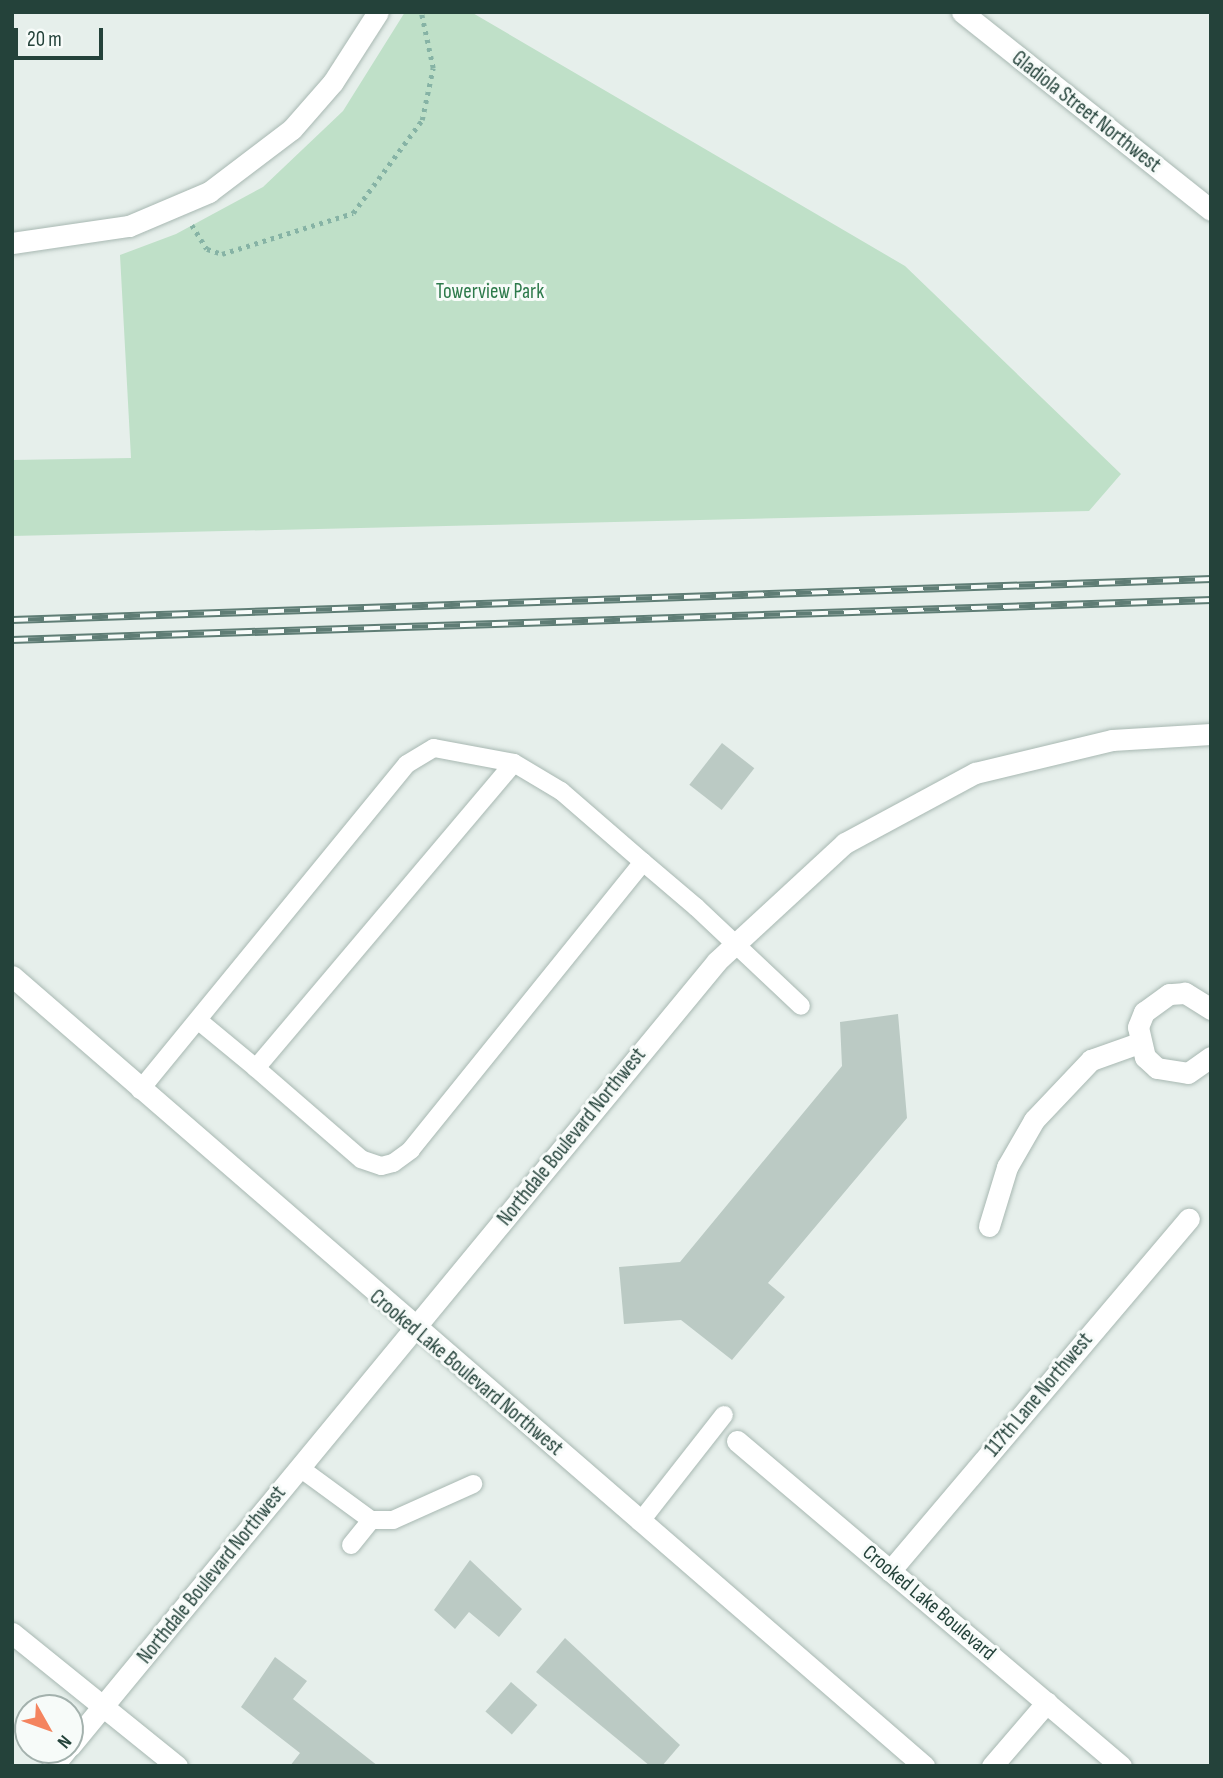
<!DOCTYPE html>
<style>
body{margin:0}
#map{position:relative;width:1223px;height:1778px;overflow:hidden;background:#e6efeb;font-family:"Sofia Sans Condensed",sans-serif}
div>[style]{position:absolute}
.green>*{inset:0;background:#bfe0c8}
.building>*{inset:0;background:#bbcac4;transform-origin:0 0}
.path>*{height:4.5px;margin-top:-2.25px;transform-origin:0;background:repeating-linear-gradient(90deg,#86b3a5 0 3.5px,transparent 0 8.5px)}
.roads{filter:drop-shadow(0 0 2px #a8b8b2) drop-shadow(0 0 2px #a8b8b2)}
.lane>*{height:18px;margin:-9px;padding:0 9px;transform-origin:9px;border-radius:9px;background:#fff}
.street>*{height:21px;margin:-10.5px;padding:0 10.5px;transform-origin:10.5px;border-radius:10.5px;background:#fff}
.secondary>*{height:21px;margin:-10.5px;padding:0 10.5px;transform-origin:10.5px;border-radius:10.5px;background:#fff}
.rail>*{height:8px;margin-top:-4px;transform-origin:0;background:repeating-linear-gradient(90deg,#f7fbf9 0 16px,#5f7d75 0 32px);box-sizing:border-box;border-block:2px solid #5f7d75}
span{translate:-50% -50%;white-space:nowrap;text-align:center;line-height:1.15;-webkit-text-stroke:6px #f7fbf9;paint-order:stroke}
.street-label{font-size:21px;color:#24423a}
.park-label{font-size:21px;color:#2d7a4b}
.frame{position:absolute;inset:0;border:14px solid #24423a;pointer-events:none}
.north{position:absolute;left:14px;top:1694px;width:70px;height:70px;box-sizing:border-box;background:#f7fbf9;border:2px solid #a3b1ad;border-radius:50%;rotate:130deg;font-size:19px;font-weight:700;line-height:28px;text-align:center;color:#24423a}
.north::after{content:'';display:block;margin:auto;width:24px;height:32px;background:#f4845f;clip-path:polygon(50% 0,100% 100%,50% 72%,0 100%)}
.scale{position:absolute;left:14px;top:28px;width:89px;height:32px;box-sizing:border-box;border:4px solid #24423a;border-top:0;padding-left:9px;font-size:21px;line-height:24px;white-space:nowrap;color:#24423a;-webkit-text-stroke:5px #f7fbf9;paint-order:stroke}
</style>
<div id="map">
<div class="green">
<div style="clip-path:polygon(405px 12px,471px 12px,905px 266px,1121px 474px,1089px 511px,12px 536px,12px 460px,131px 458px,120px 255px,176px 234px,263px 187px,343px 111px)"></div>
</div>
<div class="building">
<div style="left:722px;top:743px;width:41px;height:53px;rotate:38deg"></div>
<div style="clip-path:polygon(898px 1014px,907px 1118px,768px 1283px,785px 1297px,732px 1360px,681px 1320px,624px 1324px,619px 1267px,680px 1262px,842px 1066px,840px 1022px)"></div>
<div style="clip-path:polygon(470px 1560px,522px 1609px,499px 1637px,469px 1612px,455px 1629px,434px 1610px)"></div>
<div style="clip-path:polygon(565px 1638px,680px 1745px,662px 1766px,650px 1766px,536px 1672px)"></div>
<div style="clip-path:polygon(275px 1657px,307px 1681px,293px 1699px,378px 1766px,290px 1766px,300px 1753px,241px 1707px)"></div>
<div style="left:511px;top:1682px;width:35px;height:39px;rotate:41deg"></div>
</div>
<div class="path">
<div style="left:192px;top:225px;width:28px;rotate:58deg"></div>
<div style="left:207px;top:249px;width:16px;rotate:18deg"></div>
<div style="left:222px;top:254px;width:137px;rotate:-17.4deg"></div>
<div style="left:353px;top:213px;width:116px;rotate:-53.4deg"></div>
<div style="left:422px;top:120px;width:53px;rotate:-78.1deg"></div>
<div style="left:433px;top:68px;width:57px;rotate:-102.1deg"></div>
</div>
<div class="roads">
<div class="lane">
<div style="left:643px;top:862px;width:370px;rotate:128.9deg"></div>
<div style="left:411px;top:1150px;width:22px;rotate:144deg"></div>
<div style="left:393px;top:1163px;width:12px;rotate:166deg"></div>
<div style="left:381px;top:1166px;width:21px;rotate:-161deg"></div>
<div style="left:361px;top:1159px;width:139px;rotate:-139.1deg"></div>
<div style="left:256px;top:1068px;width:399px;rotate:-49.8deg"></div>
<div style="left:514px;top:763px;width:55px;rotate:30.8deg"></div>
<div style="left:561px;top:791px;width:108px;rotate:40.9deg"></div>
<div style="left:643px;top:862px;width:70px;rotate:40.3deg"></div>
<div style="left:696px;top:907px;width:144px;rotate:43.3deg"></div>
<div style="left:199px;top:1021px;width:74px;rotate:39.5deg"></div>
<div style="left:140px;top:1090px;width:421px;rotate:-50.7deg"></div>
<div style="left:407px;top:764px;width:31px;rotate:-31deg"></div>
<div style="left:434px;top:748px;width:81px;rotate:10.6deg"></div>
<div style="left:300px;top:1468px;width:88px;rotate:36.2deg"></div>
<div style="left:371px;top:1520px;width:22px"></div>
<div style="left:393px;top:1520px;width:88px;rotate:-24.2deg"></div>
<div style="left:640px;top:1522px;width:136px;rotate:-51.9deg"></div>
<div style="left:351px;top:1545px;width:32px;rotate:-51deg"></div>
</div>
<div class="street">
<div style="left:962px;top:12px;width:318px;rotate:38.5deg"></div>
<div style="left:12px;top:243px;width:118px;rotate:-8.3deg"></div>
<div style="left:129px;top:226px;width:87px;rotate:-23deg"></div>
<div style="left:209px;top:192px;width:104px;rotate:-37.2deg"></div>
<div style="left:292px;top:129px;width:62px;rotate:-48.9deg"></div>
<div style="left:333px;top:82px;width:83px;rotate:-57.3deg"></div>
<div style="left:1211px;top:1009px;width:31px;rotate:-148deg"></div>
<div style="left:1185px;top:993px;width:16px;rotate:176deg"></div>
<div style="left:1169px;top:994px;width:31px;rotate:144deg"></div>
<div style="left:1144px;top:1012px;width:16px;rotate:112deg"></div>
<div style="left:1138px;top:1027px;width:31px;rotate:77deg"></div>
<div style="left:1145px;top:1057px;width:16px;rotate:43deg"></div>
<div style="left:1157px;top:1068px;width:31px;rotate:9deg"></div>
<div style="left:1188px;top:1073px;width:28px;rotate:-35deg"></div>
<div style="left:989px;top:1226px;width:62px;rotate:-73deg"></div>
<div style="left:1007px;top:1167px;width:54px;rotate:-60.1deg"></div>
<div style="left:1034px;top:1120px;width:83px;rotate:-46.5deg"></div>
<div style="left:1091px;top:1060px;width:51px;rotate:-19.5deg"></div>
<div style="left:737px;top:1441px;width:503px;rotate:40.24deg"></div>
<div style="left:890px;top:1571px;width:462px;rotate:-49.7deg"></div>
<div style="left:12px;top:1633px;width:212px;rotate:38.9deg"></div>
<div style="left:992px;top:1766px;width:84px;rotate:-49.3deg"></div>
</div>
<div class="secondary">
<div style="left:12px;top:976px;width:1207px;rotate:40.9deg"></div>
<div style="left:70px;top:1746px;width:1017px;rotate:-50.5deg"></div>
<div style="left:717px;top:961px;width:174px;rotate:-42.7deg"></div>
<div style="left:845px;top:843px;width:148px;rotate:-28.3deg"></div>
<div style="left:975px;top:773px;width:141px;rotate:-13.5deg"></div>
<div style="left:1112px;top:740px;width:99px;rotate:-3.5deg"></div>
<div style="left:53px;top:1766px;width:21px;rotate:-51deg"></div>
</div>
</div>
<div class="rail">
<div style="left:12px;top:620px;width:1200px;rotate:-1.96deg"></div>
<div style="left:12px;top:640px;width:1200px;rotate:-1.91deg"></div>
</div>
<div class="street-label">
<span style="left:1086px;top:112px;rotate:38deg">Gladiola Street Northwest</span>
<span style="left:572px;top:1137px;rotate:-51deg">Northdale Boulevard Northwest</span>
<span style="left:466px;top:1373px;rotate:40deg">Crooked Lake Boulevard Northwest</span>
<span style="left:1039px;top:1395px;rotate:-50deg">117th Lane Northwest</span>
<span style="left:212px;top:1575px;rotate:-51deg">Northdale Boulevard Northwest</span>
<span style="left:929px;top:1603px;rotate:40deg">Crooked Lake Boulevard</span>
</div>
<div class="park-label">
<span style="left:490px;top:292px">Towerview Park</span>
</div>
<div class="frame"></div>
<div class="north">N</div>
<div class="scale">20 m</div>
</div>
